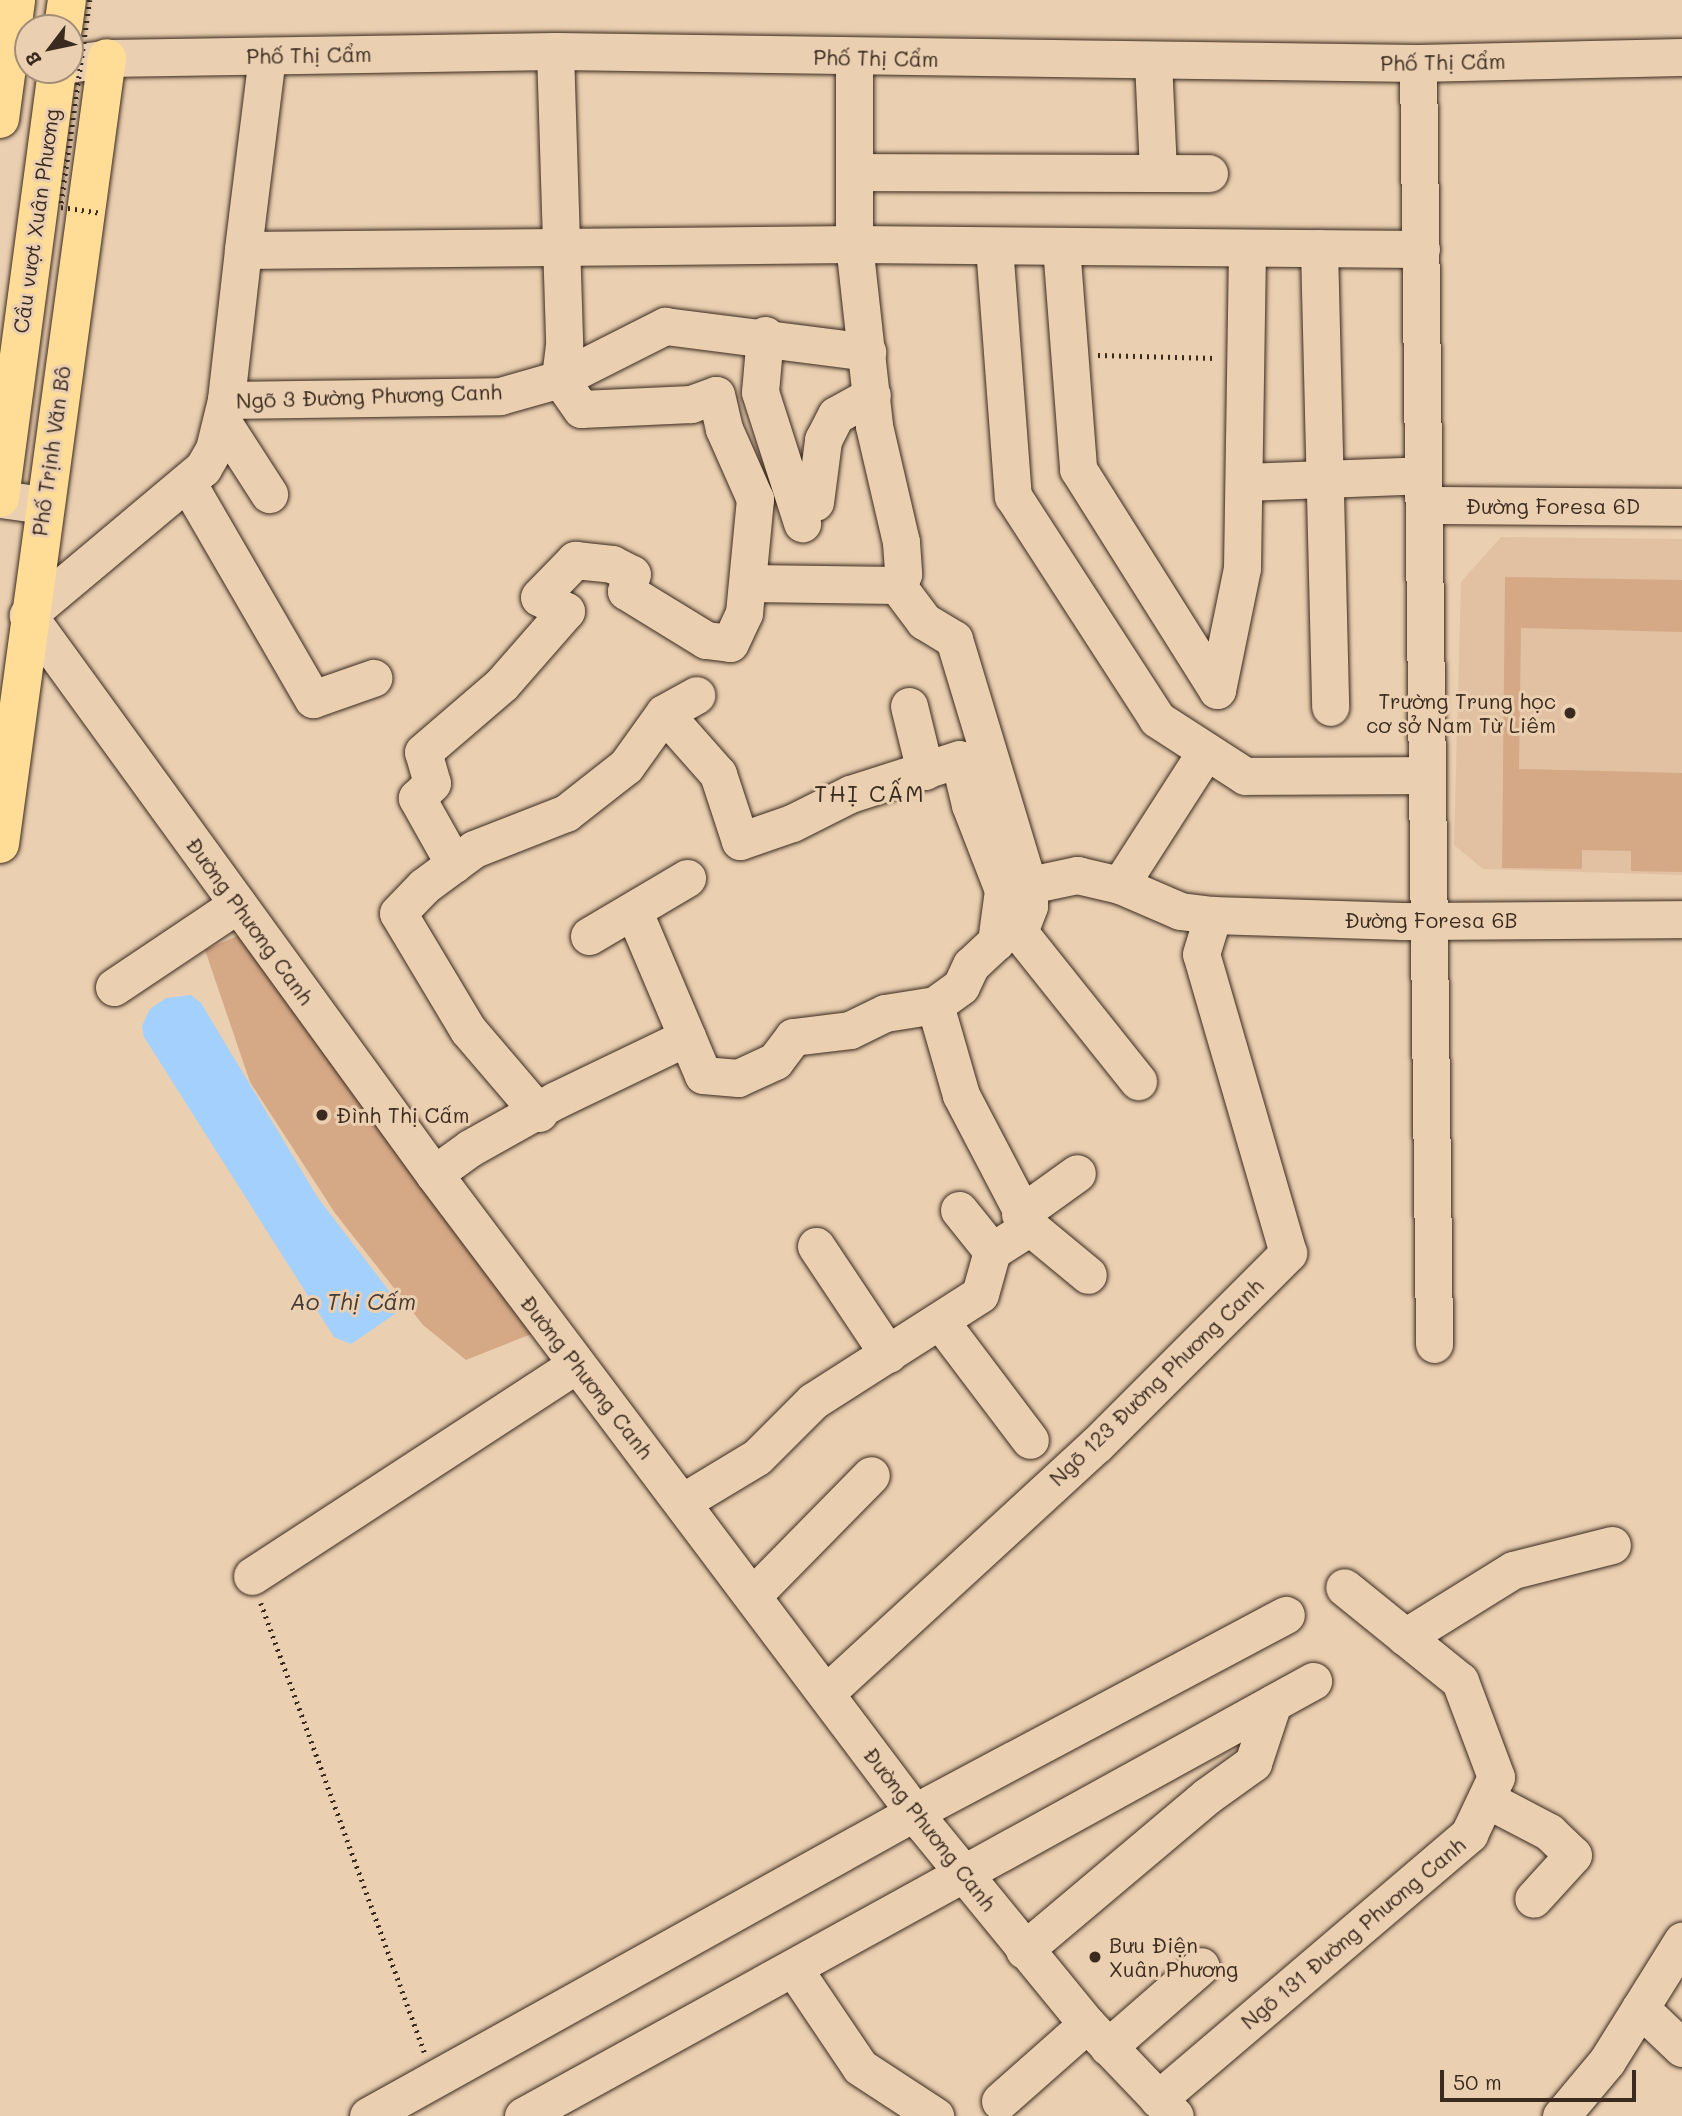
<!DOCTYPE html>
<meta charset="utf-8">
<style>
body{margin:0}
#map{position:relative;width:1682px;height:2116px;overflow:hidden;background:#eacfb1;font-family:Mali,sans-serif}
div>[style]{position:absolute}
.built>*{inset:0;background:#e1c1a1}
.water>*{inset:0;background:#a4d0fe}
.building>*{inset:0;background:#d5a986}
.path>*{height:4.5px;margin-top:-2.25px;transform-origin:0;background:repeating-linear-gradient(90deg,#3b2a1e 0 2px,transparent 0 7px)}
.roads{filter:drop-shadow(0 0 2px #3b2a1e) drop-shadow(0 0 2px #3b2a1e)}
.minor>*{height:37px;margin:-18.5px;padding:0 18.5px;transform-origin:18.5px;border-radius:18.5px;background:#eacfb1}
.major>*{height:38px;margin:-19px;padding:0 19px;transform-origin:19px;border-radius:19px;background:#ffdd96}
.path-bridge>*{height:4.5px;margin-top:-2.25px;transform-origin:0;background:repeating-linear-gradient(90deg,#3b2a1e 0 2px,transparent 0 7px)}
.bridges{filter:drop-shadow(0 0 2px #3b2a1e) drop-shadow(0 0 2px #3b2a1e)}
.major-bridge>*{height:38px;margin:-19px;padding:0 19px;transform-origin:19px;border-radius:19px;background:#ffdd96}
.dots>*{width:19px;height:19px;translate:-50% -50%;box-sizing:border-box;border:4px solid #eacfb1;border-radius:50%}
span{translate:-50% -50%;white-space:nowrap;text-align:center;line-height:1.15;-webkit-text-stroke:6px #eacfb1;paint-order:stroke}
.street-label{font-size:21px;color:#3b2a1e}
.poi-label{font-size:21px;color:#3b2a1e}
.right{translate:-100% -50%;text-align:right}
.left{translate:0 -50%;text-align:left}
.neighbourhood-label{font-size:23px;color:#3b2a1e;letter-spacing:2px}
.water-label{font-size:23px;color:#463b34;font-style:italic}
.north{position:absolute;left:14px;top:14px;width:70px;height:70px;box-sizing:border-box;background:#eacfb1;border:2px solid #a48d76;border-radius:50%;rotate:238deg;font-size:19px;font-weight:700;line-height:28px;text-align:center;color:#3b2a1e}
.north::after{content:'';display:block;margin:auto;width:24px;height:32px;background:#3b2a1e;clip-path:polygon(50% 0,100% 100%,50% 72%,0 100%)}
.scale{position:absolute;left:1440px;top:2070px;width:196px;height:32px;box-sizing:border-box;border:4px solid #3b2a1e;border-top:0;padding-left:9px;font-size:21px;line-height:24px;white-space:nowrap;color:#3b2a1e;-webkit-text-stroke:5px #eacfb1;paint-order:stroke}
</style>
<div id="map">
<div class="built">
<div style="clip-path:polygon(1501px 537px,1682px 539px,1682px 875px,1483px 869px,1454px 845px,1461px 582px)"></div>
</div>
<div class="water">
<div style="clip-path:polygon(191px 995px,201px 1003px,318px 1198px,396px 1300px,395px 1314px,351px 1344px,334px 1337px,144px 1037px,142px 1026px,150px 1009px,166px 998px)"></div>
</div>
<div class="building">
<div style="clip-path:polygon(1505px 577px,1682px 580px,1682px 632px,1521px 628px,1519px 769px,1682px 773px,1682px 872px,1631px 871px,1631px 851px,1582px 850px,1582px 869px,1502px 868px)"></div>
<div style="clip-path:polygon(244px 933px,544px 1329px,466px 1360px,423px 1325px,335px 1213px,250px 1082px,205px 950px)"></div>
</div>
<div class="path">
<div style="left:1098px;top:355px;width:117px;rotate:1.5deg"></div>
<div style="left:261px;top:1603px;width:478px;rotate:70deg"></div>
</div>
<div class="roads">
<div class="minor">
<div style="left:555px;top:51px;width:294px;rotate:88.2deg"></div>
<div style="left:564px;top:345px;width:34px;rotate:97deg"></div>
<div style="left:267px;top:56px;width:195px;rotate:97.1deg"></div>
<div style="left:243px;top:250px;width:611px;rotate:-0.56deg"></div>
<div style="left:854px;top:244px;width:567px;rotate:0.51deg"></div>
<div style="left:854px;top:58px;width:186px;rotate:90deg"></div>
<div style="left:854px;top:244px;width:183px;rotate:83.7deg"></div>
<div style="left:874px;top:426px;width:119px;rotate:76.9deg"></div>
<div style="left:901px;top:542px;width:32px;rotate:86deg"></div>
<div style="left:903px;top:574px;width:13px;rotate:119deg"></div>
<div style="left:1153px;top:61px;width:111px;rotate:87.4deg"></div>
<div style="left:1418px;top:63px;width:1281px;rotate:89.28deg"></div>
<div style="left:70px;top:64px;width:37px;rotate:-9deg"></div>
<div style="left:107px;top:58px;width:448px;rotate:-0.9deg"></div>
<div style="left:555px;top:51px;width:863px;rotate:0.8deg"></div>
<div style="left:1418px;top:63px;width:264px;rotate:-1.3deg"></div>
<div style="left:854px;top:172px;width:355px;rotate:0.2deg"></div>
<div style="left:994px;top:246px;width:251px;rotate:85.7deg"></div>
<div style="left:1013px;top:496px;width:265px;rotate:57.1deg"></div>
<div style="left:1157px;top:719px;width:105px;rotate:32.9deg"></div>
<div style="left:1245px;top:776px;width:182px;rotate:-0.3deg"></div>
<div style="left:1061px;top:246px;width:224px;rotate:85.6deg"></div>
<div style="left:1078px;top:469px;width:261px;rotate:57.8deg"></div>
<div style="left:1319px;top:248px;width:459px;rotate:88.6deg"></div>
<div style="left:243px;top:250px;width:151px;rotate:96.5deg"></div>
<div style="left:226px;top:400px;width:50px;rotate:103.8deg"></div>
<div style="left:214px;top:449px;width:22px;rotate:120deg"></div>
<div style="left:203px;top:468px;width:229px;rotate:140deg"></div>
<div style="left:28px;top:615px;width:691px;rotate:54.01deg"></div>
<div style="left:434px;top:1174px;width:815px;rotate:53.03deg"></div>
<div style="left:924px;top:1825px;width:257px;rotate:50.7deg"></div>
<div style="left:1087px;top:2024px;width:127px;rotate:46.3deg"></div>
<div style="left:765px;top:335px;width:57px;rotate:95deg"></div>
<div style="left:760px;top:392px;width:138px;rotate:72.2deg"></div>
<div style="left:226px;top:400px;width:274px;rotate:-0.8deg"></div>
<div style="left:500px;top:396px;width:62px;rotate:-15.8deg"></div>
<div style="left:560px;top:379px;width:118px;rotate:-26.8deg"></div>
<div style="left:665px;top:326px;width:204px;rotate:7.3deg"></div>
<div style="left:222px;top:421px;width:87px;rotate:57.2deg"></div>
<div style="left:187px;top:482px;width:251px;rotate:59.9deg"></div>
<div style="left:313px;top:699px;width:64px;rotate:-19.3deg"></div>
<div style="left:1244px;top:482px;width:179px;rotate:-2.2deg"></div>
<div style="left:0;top:499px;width:44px;rotate:7.8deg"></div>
<div style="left:815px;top:502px;width:63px;rotate:-82.6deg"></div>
<div style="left:823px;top:440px;width:28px;rotate:-63deg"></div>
<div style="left:836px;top:415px;width:41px;rotate:-29.1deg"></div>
<div style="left:1424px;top:505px;width:258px;rotate:0.4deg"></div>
<div style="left:748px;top:583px;width:149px;rotate:0.8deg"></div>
<div style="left:897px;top:585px;width:45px;rotate:53.1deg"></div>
<div style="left:924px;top:621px;width:35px;rotate:31deg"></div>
<div style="left:954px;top:639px;width:260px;rotate:73.2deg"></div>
<div style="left:1029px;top:888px;width:18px;rotate:90deg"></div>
<div style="left:1029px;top:906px;width:28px;rotate:111deg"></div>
<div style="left:1019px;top:932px;width:191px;rotate:51.4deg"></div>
<div style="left:1217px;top:690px;width:125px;rotate:-78.4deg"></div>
<div style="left:1242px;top:568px;width:320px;rotate:-89.1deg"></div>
<div style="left:909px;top:706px;width:67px;rotate:76.2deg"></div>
<div style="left:664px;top:713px;width:37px;rotate:-29deg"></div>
<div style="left:454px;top:864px;width:76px;rotate:-119.3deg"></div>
<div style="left:417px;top:798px;width:21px;rotate:-45deg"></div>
<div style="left:432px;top:783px;width:32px;rotate:-106deg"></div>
<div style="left:423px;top:752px;width:104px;rotate:-40.7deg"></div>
<div style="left:502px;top:684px;width:97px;rotate:-48.8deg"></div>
<div style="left:566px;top:611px;width:30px;rotate:-153deg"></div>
<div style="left:539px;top:597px;width:52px;rotate:-45.8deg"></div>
<div style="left:575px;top:560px;width:37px;rotate:6deg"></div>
<div style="left:612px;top:564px;width:22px;rotate:27deg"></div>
<div style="left:632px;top:574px;width:18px;rotate:109deg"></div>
<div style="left:626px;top:591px;width:94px;rotate:31.5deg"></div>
<div style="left:706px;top:640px;width:24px;rotate:7deg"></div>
<div style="left:730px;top:643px;width:33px;rotate:-65deg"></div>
<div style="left:744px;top:613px;width:115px;rotate:-84.5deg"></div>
<div style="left:755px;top:499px;width:77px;rotate:-113.9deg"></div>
<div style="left:724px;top:429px;width:35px;rotate:-103deg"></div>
<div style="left:716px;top:395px;width:27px;rotate:160deg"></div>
<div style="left:691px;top:404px;width:110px;rotate:177.4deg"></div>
<div style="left:581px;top:409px;width:37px;rotate:-125deg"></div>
<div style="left:1120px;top:885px;width:159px;rotate:-57.3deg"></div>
<div style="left:1006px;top:890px;width:73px;rotate:-11.9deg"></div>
<div style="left:1077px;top:875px;width:44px;rotate:13.1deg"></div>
<div style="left:1120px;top:885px;width:65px;rotate:23.4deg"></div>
<div style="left:1180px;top:911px;width:33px;rotate:7deg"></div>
<div style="left:1213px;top:915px;width:189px;rotate:1.8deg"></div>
<div style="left:1402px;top:921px;width:280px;rotate:-0.4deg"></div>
<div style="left:634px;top:912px;width:136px;rotate:67deg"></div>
<div style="left:589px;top:936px;width:114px;rotate:-30.6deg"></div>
<div style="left:114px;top:987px;width:149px;rotate:-33.8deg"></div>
<div style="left:539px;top:1113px;width:109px;rotate:-130.5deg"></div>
<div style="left:468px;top:1030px;width:136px;rotate:-120.9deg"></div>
<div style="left:398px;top:913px;width:37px;rotate:-46deg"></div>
<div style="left:424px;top:886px;width:62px;rotate:-36.5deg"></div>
<div style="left:474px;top:849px;width:99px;rotate:-21.4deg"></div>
<div style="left:566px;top:813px;width:76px;rotate:-38.1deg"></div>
<div style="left:626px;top:766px;width:65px;rotate:-54.4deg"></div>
<div style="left:434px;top:1174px;width:44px;rotate:-35.8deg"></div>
<div style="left:470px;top:1148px;width:98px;rotate:-29.2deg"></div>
<div style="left:556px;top:1100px;width:145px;rotate:-25.7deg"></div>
<div style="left:687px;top:1037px;width:41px;rotate:67.2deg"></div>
<div style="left:703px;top:1075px;width:35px;rotate:5deg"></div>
<div style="left:738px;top:1078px;width:41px;rotate:-24.7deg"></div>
<div style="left:775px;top:1061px;width:30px;rotate:-53deg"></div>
<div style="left:793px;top:1037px;width:57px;rotate:-7deg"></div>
<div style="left:850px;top:1030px;width:39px;rotate:-26deg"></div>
<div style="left:885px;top:1013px;width:51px;rotate:-9.1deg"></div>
<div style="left:935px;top:1005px;width:32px;rotate:-36deg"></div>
<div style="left:961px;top:986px;width:23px;rotate:-65deg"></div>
<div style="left:971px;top:965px;width:34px;rotate:-43deg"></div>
<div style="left:996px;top:942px;width:52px;rotate:-82.3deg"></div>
<div style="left:1003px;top:890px;width:91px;rotate:-111.2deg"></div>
<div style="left:970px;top:805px;width:47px;rotate:-103.4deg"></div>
<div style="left:959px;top:759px;width:114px;rotate:162.2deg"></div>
<div style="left:850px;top:794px;width:65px;rotate:153.4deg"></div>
<div style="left:792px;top:823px;width:55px;rotate:160.9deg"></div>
<div style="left:740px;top:841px;width:71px;rotate:-108.2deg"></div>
<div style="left:718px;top:774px;width:81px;rotate:-131.5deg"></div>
<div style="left:959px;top:1210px;width:53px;rotate:51.2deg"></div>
<div style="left:1020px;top:1214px;width:70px;rotate:-35.7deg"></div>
<div style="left:1030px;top:1227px;width:75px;rotate:39.6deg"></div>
<div style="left:816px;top:1246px;width:130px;rotate:56.3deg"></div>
<div style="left:940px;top:1321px;width:149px;rotate:52.9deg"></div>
<div style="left:684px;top:1501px;width:85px;rotate:-31.1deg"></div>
<div style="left:757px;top:1457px;width:79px;rotate:-45deg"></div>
<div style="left:813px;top:1401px;width:198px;rotate:-32.6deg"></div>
<div style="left:980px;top:1294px;width:45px;rotate:-74.4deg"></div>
<div style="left:992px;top:1251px;width:45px;rotate:-32.3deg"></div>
<div style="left:1030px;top:1227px;width:149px;rotate:-117.6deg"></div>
<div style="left:961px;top:1095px;width:94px;rotate:-106.1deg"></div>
<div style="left:252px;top:1576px;width:387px;rotate:-33.1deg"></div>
<div style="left:753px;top:1595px;width:168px;rotate:-45.5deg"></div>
<div style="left:1405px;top:1637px;width:127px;rotate:-31.8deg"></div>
<div style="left:1513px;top:1570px;width:102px;rotate:-14.2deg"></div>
<div style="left:826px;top:1693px;width:367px;rotate:-42.6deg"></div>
<div style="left:1096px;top:1445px;width:272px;rotate:-45deg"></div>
<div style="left:1288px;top:1253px;width:311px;rotate:-106.2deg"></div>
<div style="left:1201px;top:954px;width:41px;rotate:-72.9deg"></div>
<div style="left:1486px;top:1799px;width:71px;rotate:27.6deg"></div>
<div style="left:1549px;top:1832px;width:33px;rotate:44deg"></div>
<div style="left:1573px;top:1855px;width:59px;rotate:132.3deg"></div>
<div style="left:1024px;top:1950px;width:239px;rotate:-40.1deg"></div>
<div style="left:1207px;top:1796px;width:57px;rotate:-35.7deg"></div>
<div style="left:1253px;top:1763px;width:63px;rotate:-71.6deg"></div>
<div style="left:794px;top:1969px;width:118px;rotate:56deg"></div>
<div style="left:860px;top:2067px;width:90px;rotate:33.2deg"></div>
<div style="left:1640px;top:2008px;width:58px;rotate:43.6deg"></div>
<div style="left:1108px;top:2047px;width:123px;rotate:-41.1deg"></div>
<div style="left:1158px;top:2099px;width:409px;rotate:-40.4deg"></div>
<div style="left:1469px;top:1834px;width:63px;rotate:-64.7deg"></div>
<div style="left:1496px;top:1777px;width:103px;rotate:-110.6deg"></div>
<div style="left:1460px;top:1681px;width:149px;rotate:-141deg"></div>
<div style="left:1000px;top:2101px;width:116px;rotate:-41.5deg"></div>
<div style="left:368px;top:2116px;width:626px;rotate:-29.06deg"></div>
<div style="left:915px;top:1812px;width:420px;rotate:-28deg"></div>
<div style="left:523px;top:2116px;width:902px;rotate:-28.84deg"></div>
<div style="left:1561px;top:2116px;width:72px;rotate:-50.1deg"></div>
<div style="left:1607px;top:2061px;width:142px;rotate:-58deg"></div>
</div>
<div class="major">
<div style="left:63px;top:28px;width:28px;rotate:-82deg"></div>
<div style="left:0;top:498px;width:432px;rotate:-82.4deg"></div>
<div style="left:0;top:844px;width:793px;rotate:-82.25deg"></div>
</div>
</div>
<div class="path-bridge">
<div style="left:90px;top:0;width:209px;rotate:98deg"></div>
<div style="left:61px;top:207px;width:41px;rotate:8.3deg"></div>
</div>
<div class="bridges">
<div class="major-bridge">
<div style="left:0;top:119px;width:120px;rotate:-82.3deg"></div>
</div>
</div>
<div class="dots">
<div style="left:1570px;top:713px;background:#3b2a1e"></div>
<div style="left:322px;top:1115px;background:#3b2a1e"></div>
<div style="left:1095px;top:1957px;background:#3b2a1e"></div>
</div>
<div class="street-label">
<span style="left:309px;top:55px;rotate:-1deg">Phố Thị Cẩm</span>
<span style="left:876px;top:58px;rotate:1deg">Phố Thị Cẩm</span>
<span style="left:1443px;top:62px;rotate:-1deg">Phố Thị Cẩm</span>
<span style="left:36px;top:221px;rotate:-82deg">Cầu vượt Xuân Phương</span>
<span style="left:369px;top:396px;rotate:-2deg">Ngõ 3 Đường Phương Canh</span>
<span style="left:51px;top:451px;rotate:-82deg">Phố Trịnh Văn Bô</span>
<span style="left:1553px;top:506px">Đường Foresa 6D</span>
<span style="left:1431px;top:920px">Đường Foresa 6B</span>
<span style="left:250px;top:921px;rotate:54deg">Đường Phương Canh</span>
<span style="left:587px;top:1377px;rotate:52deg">Đường Phương Canh</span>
<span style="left:1156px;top:1382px;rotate:-44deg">Ngõ 123 Đường Phương Canh</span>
<span style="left:930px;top:1829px;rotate:52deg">Đường Phương Canh</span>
<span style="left:1353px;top:1933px;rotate:-40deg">Ngõ 131 Đường Phương Canh</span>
</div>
<div class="poi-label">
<span class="right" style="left:1556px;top:713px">Trường Trung học<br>cơ sở Nam Từ Liêm</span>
<span class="left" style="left:336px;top:1115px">Đình Thị Cấm</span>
<span class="left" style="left:1109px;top:1957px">Bưu Điện<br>Xuân Phương</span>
</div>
<div class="neighbourhood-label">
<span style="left:870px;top:793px">THỊ CẤM</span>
</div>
<div class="water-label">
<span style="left:353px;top:1301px">Ao Thị Cấm</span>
</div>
<div class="north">B</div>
<div class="scale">50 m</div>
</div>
